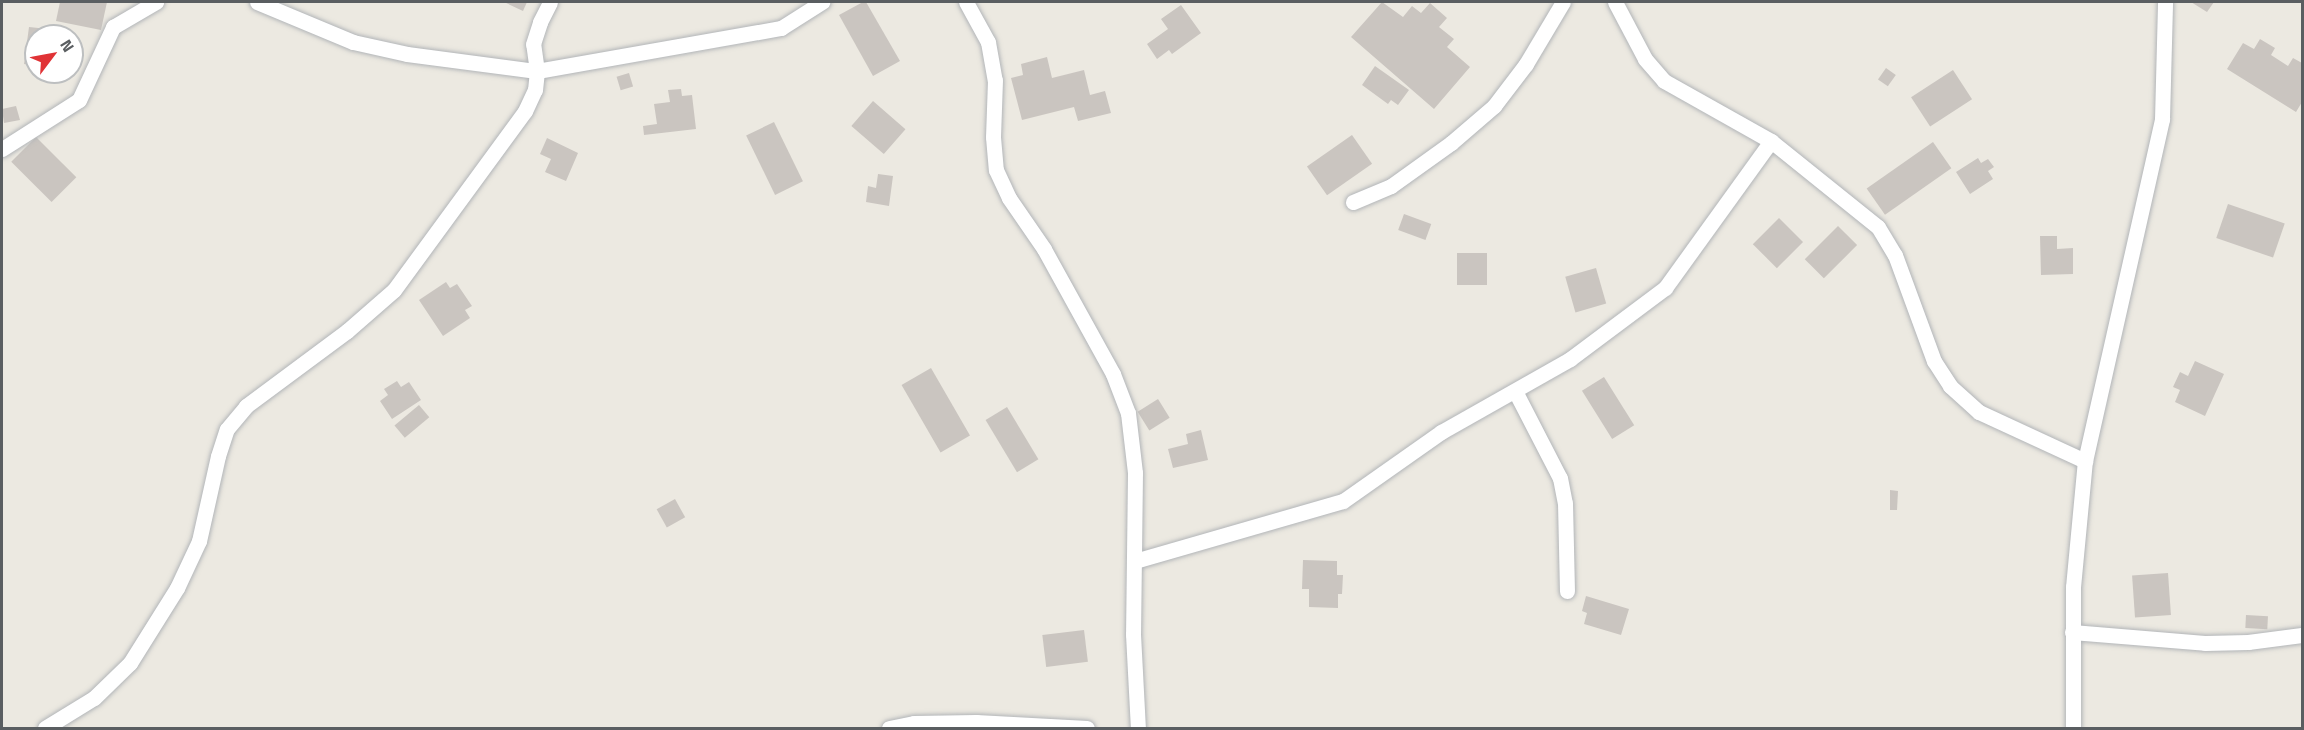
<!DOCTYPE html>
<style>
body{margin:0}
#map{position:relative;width:2304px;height:730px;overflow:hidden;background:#ece9e1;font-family:"Titillium Web",sans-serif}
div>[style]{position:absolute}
.building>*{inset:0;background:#cac5c0;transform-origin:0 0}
.roads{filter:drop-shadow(0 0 2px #b2b5b8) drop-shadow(0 0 2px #b2b5b8)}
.minor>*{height:15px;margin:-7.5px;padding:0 7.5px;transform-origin:7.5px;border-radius:7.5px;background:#fff}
span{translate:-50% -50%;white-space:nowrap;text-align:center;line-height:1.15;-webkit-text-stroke:6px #fff;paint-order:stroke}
.frame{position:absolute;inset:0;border:3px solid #5a5e61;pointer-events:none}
.north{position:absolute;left:24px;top:24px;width:60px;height:60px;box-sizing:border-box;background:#fff;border:2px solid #bdbfc0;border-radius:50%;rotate:58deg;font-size:16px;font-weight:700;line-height:24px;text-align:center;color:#5a5e61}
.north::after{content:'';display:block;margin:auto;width:21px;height:27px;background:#e03336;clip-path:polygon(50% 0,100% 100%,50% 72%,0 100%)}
</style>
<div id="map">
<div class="building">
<div style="clip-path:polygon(60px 2px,107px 2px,101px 30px,56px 21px)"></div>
<div style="clip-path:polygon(504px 2px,527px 2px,523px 11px)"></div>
<div style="clip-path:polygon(863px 2px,866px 2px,900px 61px,873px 76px,839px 15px)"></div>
<div style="clip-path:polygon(1382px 2px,1403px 17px,1412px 6px,1421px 13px,1430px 3px,1447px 18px,1439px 27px,1454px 39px,1447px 47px,1470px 67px,1434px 109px,1351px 37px)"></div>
<div style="clip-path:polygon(2191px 2px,2214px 2px,2207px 12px)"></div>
<div style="clip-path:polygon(1181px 5px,1201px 33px,1172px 54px,1169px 50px,1157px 59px,1147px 44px,1168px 29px,1161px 19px)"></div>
<div style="clip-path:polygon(29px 27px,48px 29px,47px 36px,36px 36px,36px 66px,24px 64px)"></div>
<div style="clip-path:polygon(72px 39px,81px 41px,76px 72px,72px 71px)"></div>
<div style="clip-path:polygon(2260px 39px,2275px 48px,2271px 55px,2288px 66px,2293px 58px,2302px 63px,2302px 102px,2296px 112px,2227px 69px,2243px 43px,2254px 49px)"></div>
<div style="clip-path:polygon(1047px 57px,1052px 78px,1084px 70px,1090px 95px,1105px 91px,1111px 113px,1078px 121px,1074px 107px,1022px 120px,1011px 78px,1023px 75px,1021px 64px)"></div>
<div style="clip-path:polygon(1375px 66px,1409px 90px,1398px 105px,1391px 100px,1388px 104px,1362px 85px)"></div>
<div style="left:1886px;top:68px;width:12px;height:14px;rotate:35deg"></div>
<div style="left:1953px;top:70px;width:35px;height:50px;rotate:57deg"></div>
<div style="left:629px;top:73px;width:14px;height:13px;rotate:73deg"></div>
<div style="clip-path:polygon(681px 89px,682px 96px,692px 95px,696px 129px,644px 135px,643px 126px,657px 124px,654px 104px,670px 102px,668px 90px)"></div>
<div style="left:873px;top:101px;width:43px;height:33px;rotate:41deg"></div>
<div style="clip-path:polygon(16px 106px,20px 120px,4px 123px,2px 109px)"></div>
<div style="left:774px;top:122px;width:66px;height:31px;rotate:64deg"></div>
<div style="left:1352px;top:135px;width:35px;height:55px;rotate:55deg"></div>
<div style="left:36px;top:137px;width:57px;height:35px;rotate:45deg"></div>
<div style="clip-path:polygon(547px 138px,578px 153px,566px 181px,545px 172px,551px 159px,540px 154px)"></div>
<div style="left:1933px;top:142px;width:32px;height:81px;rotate:55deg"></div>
<div style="clip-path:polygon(1978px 158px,1981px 163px,1988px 159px,1994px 167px,1988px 171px,1993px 179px,1970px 194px,1956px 172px)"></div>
<div style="clip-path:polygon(878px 174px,893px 176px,889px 206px,866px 202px,868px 186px,876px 188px)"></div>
<div style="left:2228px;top:204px;width:60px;height:36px;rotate:19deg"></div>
<div style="left:1404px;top:214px;width:29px;height:17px;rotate:20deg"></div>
<div style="left:1779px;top:218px;width:34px;height:37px;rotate:45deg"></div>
<div style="left:1838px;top:226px;width:27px;height:47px;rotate:45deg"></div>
<div style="clip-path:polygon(2040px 236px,2057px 236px,2057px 249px,2073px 248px,2073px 274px,2041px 275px)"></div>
<div style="left:1457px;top:253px;width:30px;height:32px"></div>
<div style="left:1596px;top:268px;width:37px;height:32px;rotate:74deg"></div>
<div style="clip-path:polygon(446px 282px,450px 288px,457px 284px,472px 306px,465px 310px,470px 318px,443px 336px,419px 300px)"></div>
<div style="clip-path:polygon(2195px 361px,2224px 374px,2205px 416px,2175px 402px,2180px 390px,2173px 387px,2180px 372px,2188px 376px)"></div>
<div style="left:931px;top:368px;width:78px;height:34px;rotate:60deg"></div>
<div style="left:1604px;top:377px;width:57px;height:26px;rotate:58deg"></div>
<div style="clip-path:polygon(397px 381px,401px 387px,409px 382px,421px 400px,392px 419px,380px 401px,388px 395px,384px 389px)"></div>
<div style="left:1158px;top:399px;width:22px;height:24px;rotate:58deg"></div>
<div style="left:419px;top:405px;width:16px;height:32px;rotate:50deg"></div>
<div style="left:1007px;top:407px;width:61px;height:25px;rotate:59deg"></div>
<div style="clip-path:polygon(1201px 430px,1208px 460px,1173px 468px,1168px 449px,1188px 444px,1186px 434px)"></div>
<div style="clip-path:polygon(1890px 490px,1898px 491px,1897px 510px,1890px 510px)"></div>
<div style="left:675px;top:499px;width:21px;height:21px;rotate:61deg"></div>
<div style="clip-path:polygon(1303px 560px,1337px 561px,1337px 575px,1343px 575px,1342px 594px,1338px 594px,1338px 608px,1309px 607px,1309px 589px,1302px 589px)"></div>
<div style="left:2168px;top:573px;width:42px;height:36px;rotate:86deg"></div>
<div style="clip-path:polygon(1586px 596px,1629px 609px,1621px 635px,1584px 624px,1587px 613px,1582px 611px)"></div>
<div style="left:2246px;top:615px;width:22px;height:13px;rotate:3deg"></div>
<div style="left:1084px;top:630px;width:32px;height:42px;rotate:83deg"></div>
</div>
<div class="roads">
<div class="minor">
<div style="left:257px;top:2px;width:104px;rotate:22.6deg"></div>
<div style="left:353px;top:42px;width:55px;rotate:12.5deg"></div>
<div style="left:407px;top:54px;width:131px;rotate:7.5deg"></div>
<div style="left:537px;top:71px;width:248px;rotate:-10deg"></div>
<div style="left:781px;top:28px;width:49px;rotate:-32.4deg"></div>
<div style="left:966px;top:2px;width:46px;rotate:61.2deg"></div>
<div style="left:988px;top:42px;width:39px;rotate:80deg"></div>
<div style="left:995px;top:80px;width:57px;rotate:92deg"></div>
<div style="left:993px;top:137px;width:33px;rotate:85deg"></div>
<div style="left:996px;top:170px;width:31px;rotate:65deg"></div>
<div style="left:1009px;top:198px;width:62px;rotate:55.5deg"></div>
<div style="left:1044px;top:249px;width:143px;rotate:61.1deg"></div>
<div style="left:1113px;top:374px;width:42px;rotate:69deg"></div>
<div style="left:1128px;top:413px;width:60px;rotate:83.3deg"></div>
<div style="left:1135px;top:473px;width:161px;rotate:90.7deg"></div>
<div style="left:1133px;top:634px;width:94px;rotate:87deg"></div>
<div style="left:1615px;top:2px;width:64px;rotate:62.2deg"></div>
<div style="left:1645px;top:59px;width:29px;rotate:49deg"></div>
<div style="left:1664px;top:81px;width:123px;rotate:29.3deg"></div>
<div style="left:1771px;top:141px;width:137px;rotate:38.8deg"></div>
<div style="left:1878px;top:227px;width:33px;rotate:59deg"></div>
<div style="left:1895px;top:255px;width:113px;rotate:69.8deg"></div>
<div style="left:1934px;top:361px;width:30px;rotate:57deg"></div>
<div style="left:1950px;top:386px;width:39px;rotate:42deg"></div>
<div style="left:1979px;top:412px;width:117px;rotate:24.8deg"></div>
<div style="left:2px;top:149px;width:91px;rotate:-32.5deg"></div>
<div style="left:79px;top:100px;width:81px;rotate:-65deg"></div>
<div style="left:113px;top:27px;width:50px;rotate:-30.2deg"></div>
<div style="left:1353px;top:202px;width:41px;rotate:-22.8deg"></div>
<div style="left:1391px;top:186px;width:74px;rotate:-35.6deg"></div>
<div style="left:1451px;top:143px;width:57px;rotate:-40.7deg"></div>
<div style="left:1494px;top:106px;width:53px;rotate:-52.7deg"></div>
<div style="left:1526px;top:64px;width:72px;rotate:-59.2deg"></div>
<div style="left:1515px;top:391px;width:98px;rotate:62.7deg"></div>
<div style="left:1560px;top:478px;width:25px;rotate:79deg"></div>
<div style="left:1565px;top:503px;width:88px;rotate:88.7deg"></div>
<div style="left:1135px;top:561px;width:216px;rotate:-16.1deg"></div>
<div style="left:1343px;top:501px;width:120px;rotate:-35.1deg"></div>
<div style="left:1441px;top:432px;width:148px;rotate:-29.5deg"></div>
<div style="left:1570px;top:359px;width:119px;rotate:-36.8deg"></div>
<div style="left:1665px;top:288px;width:181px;rotate:-54.2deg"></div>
<div style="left:2072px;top:632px;width:133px;rotate:4.7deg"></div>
<div style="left:2205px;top:643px;width:43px;rotate:-1.3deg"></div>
<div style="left:2248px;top:642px;width:54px;rotate:-7.4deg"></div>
<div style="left:45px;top:728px;width:57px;rotate:-31.5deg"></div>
<div style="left:94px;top:698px;width:50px;rotate:-44.2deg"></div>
<div style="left:130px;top:663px;width:89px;rotate:-57.9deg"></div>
<div style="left:177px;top:588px;width:52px;rotate:-64.9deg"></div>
<div style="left:199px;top:541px;width:87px;rotate:-77.4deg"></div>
<div style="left:218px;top:456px;width:28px;rotate:-72deg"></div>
<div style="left:227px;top:429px;width:30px;rotate:-50deg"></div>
<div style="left:246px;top:406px;width:126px;rotate:-36.6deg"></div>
<div style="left:347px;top:331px;width:62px;rotate:-41.1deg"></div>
<div style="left:394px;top:290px;width:222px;rotate:-53.8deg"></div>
<div style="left:525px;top:111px;width:23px;rotate:-65deg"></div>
<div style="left:535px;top:90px;width:19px;rotate:-84deg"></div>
<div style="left:537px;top:71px;width:27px;rotate:-98deg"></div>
<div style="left:533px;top:44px;width:23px;rotate:-72deg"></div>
<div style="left:540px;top:22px;width:22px;rotate:-63deg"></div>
<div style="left:889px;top:728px;width:25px;rotate:-11deg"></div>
<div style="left:914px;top:723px;width:62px;rotate:-0.9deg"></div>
<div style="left:976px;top:722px;width:111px;rotate:3.1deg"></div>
<div style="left:2073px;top:728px;width:141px;rotate:-90deg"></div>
<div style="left:2073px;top:587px;width:127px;rotate:-84.6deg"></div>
<div style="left:2085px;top:461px;width:351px;rotate:-77.3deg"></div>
<div style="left:2162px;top:119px;width:117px;rotate:-88.5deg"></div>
</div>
</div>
<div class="frame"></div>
<div class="north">N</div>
</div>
